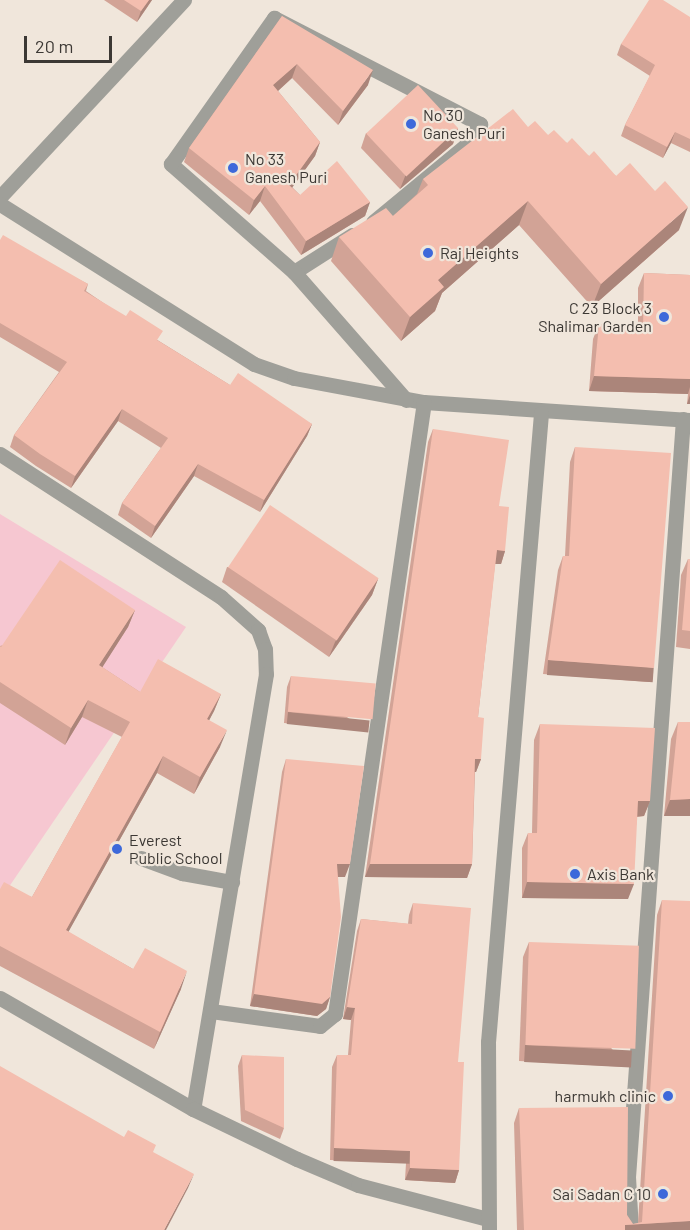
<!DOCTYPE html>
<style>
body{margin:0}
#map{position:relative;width:690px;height:1230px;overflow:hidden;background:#f0e6db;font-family:Barlow,sans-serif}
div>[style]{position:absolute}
.green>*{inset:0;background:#f6c7d1}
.lane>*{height:15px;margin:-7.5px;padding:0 7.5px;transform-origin:7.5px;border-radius:7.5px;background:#9f9f99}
.street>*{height:15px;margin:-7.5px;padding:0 7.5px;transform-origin:7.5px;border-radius:7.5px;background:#9f9f99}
.wall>*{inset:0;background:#d2a396}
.shaded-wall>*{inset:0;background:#ab857a;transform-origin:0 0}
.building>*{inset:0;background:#f4beaf;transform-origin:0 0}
.dots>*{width:16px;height:16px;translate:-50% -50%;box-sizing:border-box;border:3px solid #f0e6db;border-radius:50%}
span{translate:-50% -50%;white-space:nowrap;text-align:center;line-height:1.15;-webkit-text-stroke:4.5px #f0e6db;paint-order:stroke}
.poi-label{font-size:16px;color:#3c3834}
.left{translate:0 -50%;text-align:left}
.right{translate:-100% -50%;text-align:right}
.scale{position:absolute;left:24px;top:36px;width:88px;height:27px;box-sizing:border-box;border:3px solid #3c3834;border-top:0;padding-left:8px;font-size:18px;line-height:21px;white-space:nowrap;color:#3c3834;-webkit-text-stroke:4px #f0e6db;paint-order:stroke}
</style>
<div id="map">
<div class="green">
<div style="clip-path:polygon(0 514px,186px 627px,0 900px)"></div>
</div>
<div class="lane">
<div style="left:141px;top:858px;width:44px;rotate:20.1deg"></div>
<div style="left:182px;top:873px;width:51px;rotate:10.2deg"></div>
</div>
<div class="street">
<div style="left:0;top:197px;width:270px;rotate:-47deg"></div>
<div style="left:0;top:204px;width:300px;rotate:32.2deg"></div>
<div style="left:254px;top:364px;width:42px;rotate:19.3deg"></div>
<div style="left:294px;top:378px;width:132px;rotate:10.5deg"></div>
<div style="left:424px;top:402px;width:267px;rotate:3.9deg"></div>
<div style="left:352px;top:235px;width:69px;rotate:147.5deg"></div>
<div style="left:294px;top:272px;width:170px;rotate:48.8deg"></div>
<div style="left:294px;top:272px;width:164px;rotate:-138.7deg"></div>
<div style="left:171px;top:164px;width:179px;rotate:-54.8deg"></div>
<div style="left:274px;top:18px;width:232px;rotate:27.2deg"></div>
<div style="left:480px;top:124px;width:27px;rotate:124deg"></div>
<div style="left:465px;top:146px;width:119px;rotate:140.4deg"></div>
<div style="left:0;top:454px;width:263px;rotate:32.9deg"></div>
<div style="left:221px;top:597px;width:50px;rotate:41.7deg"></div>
<div style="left:258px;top:630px;width:20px;rotate:70deg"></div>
<div style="left:265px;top:649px;width:25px;rotate:88deg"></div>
<div style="left:266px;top:674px;width:441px;rotate:99.5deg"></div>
<div style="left:0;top:998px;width:223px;rotate:29.9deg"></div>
<div style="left:193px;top:1109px;width:115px;rotate:25.7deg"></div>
<div style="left:297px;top:1159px;width:66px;rotate:23.1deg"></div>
<div style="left:358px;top:1185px;width:134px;rotate:14.7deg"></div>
<div style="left:211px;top:1011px;width:110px;rotate:7.8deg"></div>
<div style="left:320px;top:1026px;width:19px;rotate:-39deg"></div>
<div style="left:335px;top:1014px;width:618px;rotate:-81.73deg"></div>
<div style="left:489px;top:1230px;width:188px;rotate:-90.3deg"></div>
<div style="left:488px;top:1042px;width:631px;rotate:-85.18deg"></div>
<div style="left:631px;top:1230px;width:53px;rotate:-93.2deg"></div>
<div style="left:628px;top:1177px;width:760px;rotate:-85.85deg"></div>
</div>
<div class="wall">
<div style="clip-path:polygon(104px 0,152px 0,137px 22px)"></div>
<div style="clip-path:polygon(282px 16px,368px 85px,338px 125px,292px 78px,278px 91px,320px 142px,315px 156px,292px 187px,300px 195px,370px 202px,365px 216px,301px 255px,260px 201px,249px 215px,184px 162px,189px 148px)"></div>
<div style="clip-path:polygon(690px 17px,690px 152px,671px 143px,663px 158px,621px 136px,625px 125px,650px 76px,617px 55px,621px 44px)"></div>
<div style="clip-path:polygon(528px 127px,567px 143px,589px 156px,616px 176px,679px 230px,592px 307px,519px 225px,442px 293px,435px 311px,401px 341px,331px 261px,339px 237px,393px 216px,417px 194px,423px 179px)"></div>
<div style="clip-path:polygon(458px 128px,453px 144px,400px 189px,361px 148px,366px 133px)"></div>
<div style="clip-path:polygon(0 240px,88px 284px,86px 291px,159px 341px,230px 385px,312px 424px,307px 436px,260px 512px,194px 476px,151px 538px,118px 515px,122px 503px,161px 448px,118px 421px,71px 488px,36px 466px,10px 447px,14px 435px,59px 372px,0 337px)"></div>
<div style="clip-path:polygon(644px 273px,690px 275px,690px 404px,687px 404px,688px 394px,589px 391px,593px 339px,599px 324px,638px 327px,638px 288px)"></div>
<div style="clip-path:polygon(433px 429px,499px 506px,505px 551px,501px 564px,495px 564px,478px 717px,481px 759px,476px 772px,475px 772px,472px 864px,467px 878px,365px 877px,428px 442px)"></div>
<div style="clip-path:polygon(575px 447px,649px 682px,543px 674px,558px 570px,563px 556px,565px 556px,570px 462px)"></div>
<div style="clip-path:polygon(688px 559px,690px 559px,690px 649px,676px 647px,681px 575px)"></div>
<div style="clip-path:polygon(227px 567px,378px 579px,372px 595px,329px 657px,222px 582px)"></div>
<div style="clip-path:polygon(135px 610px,128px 627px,102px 667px,140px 692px,221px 694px,214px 711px,209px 720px,220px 747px,194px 794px,157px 773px,68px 932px,133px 969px,181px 989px,154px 1049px,0 966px,0 889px,32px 897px,122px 737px,82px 717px,65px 745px,0 703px,0 646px)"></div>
<div style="clip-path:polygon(291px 676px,366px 731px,284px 723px,287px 687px)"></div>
<div style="clip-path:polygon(678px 722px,690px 722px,690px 816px,664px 816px,671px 739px)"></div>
<div style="clip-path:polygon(540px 724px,650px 801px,644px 816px,637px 817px,628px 899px,522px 898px,522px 848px,528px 833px,532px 833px,534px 740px)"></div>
<div style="clip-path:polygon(286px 759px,345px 877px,338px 877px,330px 997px,326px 1009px,317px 1016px,250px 1006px,282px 772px)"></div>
<div style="clip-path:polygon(662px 900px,690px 1230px,517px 1230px,514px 1123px,519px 1108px,627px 1215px,633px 1224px,638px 1223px,657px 915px)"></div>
<div style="clip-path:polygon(413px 903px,458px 1062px,459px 1170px,455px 1183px,405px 1180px,406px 1163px,330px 1160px,332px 1067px,337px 1055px,348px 1055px,351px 1020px,343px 1019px,357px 931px,361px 919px,408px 924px,409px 915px)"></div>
<div style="clip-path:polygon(529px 942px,626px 1067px,519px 1061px,523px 957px)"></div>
<div style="clip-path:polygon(242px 1055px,284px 1128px,280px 1139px,241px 1121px,238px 1066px)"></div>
</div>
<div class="shaded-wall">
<div style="clip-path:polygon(149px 0,152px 0,137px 22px,141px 11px)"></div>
<div style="clip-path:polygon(297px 64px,292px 78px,268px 100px,273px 85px)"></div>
<div style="clip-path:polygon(373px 70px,368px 85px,338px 125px,343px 111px)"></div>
<div style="clip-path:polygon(458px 128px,453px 144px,400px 189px,406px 174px)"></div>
<div style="clip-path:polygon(675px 132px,671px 143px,663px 158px,667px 147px)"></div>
<div style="clip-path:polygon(320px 142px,315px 156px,284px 199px,289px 185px)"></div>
<div style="clip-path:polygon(265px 186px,260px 201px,249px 215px,254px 200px)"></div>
<div style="clip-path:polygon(528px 201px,519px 225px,442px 293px,435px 311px,401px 341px,410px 317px,438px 280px)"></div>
<div style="clip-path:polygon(370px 202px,365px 216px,301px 255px,306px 241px)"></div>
<div style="clip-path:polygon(688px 207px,679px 230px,592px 307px,601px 284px)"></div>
<div style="clip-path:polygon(594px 376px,690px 379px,690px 387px,688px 394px,589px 391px)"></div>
<div style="clip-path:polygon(690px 395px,690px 404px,687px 404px)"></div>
<div style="clip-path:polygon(122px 409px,118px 421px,71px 488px,75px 476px)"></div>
<div style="clip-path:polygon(312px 424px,307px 436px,260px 512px,264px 500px)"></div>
<div style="clip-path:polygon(198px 464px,194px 476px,151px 538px,155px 526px)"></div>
<div style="clip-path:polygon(497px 550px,505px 551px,501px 564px,492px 564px)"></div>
<div style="clip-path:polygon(378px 579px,372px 595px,329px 657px,335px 642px)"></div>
<div style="clip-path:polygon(135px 610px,128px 627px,93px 682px,99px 665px)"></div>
<div style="left:548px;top:660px;width:106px;height:15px;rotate:4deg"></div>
<div style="clip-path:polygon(221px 694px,214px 711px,201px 736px,207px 719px)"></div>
<div style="clip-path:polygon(88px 700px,82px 717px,65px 745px,71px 728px)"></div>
<div style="left:288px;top:712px;width:82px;height:12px;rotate:6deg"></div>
<div style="clip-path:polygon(227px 730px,220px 747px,194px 794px,200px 777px)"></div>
<div style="clip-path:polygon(163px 756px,157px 773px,60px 947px,66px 930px)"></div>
<div style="clip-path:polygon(475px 759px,481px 759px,476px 772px,470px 772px)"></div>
<div style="clip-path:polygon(690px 799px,690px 816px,664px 816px,670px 800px)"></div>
<div style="clip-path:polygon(638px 801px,650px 801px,644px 816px,632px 817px)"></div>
<div style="clip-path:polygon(337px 864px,350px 864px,345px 877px,333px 877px)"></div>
<div style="clip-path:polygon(370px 864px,472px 864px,467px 878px,365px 877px)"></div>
<div style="clip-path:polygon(527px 882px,634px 884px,628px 899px,522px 898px)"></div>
<div style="clip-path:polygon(187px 971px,181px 989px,154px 1049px,160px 1032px)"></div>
<div style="clip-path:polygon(254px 994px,330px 997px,326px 1009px,317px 1016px,250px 1006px)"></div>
<div style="clip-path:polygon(347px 1007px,355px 1008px,351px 1020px,343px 1019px)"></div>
<div style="left:525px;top:1045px;width:107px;height:17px;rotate:3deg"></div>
<div style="left:334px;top:1148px;width:76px;height:13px;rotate:2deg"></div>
<div style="clip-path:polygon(410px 1168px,459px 1170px,455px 1183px,405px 1180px)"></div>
<div style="clip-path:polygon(194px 1174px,188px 1188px,166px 1230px,164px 1230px)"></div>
<div style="clip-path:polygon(690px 1221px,690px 1230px,623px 1230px,625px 1225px)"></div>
</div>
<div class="building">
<div style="clip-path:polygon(124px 0,149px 0,141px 11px)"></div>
<div style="clip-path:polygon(649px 0,663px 0,690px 17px,690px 139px,675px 132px,667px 147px,625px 125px,655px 65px,621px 44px)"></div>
<div style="clip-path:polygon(282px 16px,373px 70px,343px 111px,297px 64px,273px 85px,320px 142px,289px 185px,300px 195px,337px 161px,370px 202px,306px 241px,265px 186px,254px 200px,189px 148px)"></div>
<div style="left:418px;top:85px;width:59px;height:71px;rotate:47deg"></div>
<div style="clip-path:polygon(513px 109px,528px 127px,535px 121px,548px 135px,554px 130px,567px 143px,572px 138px,589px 156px,594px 151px,616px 176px,630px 163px,655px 191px,665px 181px,688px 207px,601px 284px,528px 201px,438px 280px,444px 287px,410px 317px,339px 237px,386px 208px,393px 216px,428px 185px,423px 179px)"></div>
<div style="clip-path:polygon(3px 235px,88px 284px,84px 291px,126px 316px,130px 310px,163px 331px,157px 340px,230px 385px,238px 373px,312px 424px,264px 500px,198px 464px,155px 526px,122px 503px,168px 438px,122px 409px,75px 476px,40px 454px,14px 435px,67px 362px,0 323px,0 240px)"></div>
<div style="clip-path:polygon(644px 273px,690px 275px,690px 379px,594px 376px,599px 324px,643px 328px)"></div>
<div style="clip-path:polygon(433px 429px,509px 440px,499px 506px,509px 507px,505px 551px,497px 550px,478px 717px,484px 718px,481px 759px,475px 759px,472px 864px,370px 864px)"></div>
<div style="clip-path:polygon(575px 447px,671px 453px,654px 668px,548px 660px,563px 556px,569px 556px)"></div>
<div style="left:270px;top:505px;width:131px;height:75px;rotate:34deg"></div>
<div style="clip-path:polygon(688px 559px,690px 559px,690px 631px,682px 630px)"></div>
<div style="clip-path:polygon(60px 560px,135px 610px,99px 665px,140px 692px,158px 659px,221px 694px,207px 719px,227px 730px,200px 777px,163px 756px,66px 930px,133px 969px,145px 948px,187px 971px,160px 1032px,0 946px,0 889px,4px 882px,32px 897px,130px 722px,88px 700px,71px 728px,0 682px,0 646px,1px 647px)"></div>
<div style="left:291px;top:676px;width:85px;height:36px;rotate:5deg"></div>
<div style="clip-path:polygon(678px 722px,690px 722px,690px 799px,670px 800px)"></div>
<div style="clip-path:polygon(540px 724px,655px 728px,650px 801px,638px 801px,634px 884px,527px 882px,528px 833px,537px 833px)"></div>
<div style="clip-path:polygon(286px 759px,364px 766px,350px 864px,337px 864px,341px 917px,330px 997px,322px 1004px,254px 994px)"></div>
<div style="clip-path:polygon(662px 900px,690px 901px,690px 1221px,625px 1225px,625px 1230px,524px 1230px,519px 1108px,628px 1107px,627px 1215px,633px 1224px,642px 1222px)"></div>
<div style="clip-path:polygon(413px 903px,471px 908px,458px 1062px,464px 1062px,459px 1170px,410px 1168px,410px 1151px,334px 1148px,337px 1055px,351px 1055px,355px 1008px,347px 1007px,361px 919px,412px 924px)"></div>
<div style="left:529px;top:942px;width:110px;height:103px;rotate:2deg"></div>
<div style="clip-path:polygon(242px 1055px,284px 1057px,284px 1128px,245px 1110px)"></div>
<div style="clip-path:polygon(0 1066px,124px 1137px,128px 1130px,156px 1145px,153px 1152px,194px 1174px,164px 1230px,0 1230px)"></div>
</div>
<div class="dots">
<div style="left:411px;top:124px;background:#3d69da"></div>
<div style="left:233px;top:168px;background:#3d69da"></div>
<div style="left:428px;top:253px;background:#3d69da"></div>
<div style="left:664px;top:317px;background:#3d69da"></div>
<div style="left:117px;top:849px;background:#3d69da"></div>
<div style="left:575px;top:874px;background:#3d69da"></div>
<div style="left:668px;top:1096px;background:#3d69da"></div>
<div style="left:663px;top:1194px;background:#3d69da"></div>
</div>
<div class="poi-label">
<span class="left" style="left:423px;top:124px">No 30<br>Ganesh Puri</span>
<span class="left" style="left:245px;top:168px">No 33<br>Ganesh Puri</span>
<span class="left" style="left:440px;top:253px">Raj Heights</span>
<span class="right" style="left:652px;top:317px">C 23 Block 3<br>Shalimar Garden</span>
<span class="left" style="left:129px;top:849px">Everest<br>Public School</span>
<span class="left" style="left:587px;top:874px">Axis Bank</span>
<span class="right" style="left:656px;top:1096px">harmukh clinic</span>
<span class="right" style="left:651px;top:1194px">Sai Sadan C 10</span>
</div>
<div class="scale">20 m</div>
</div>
